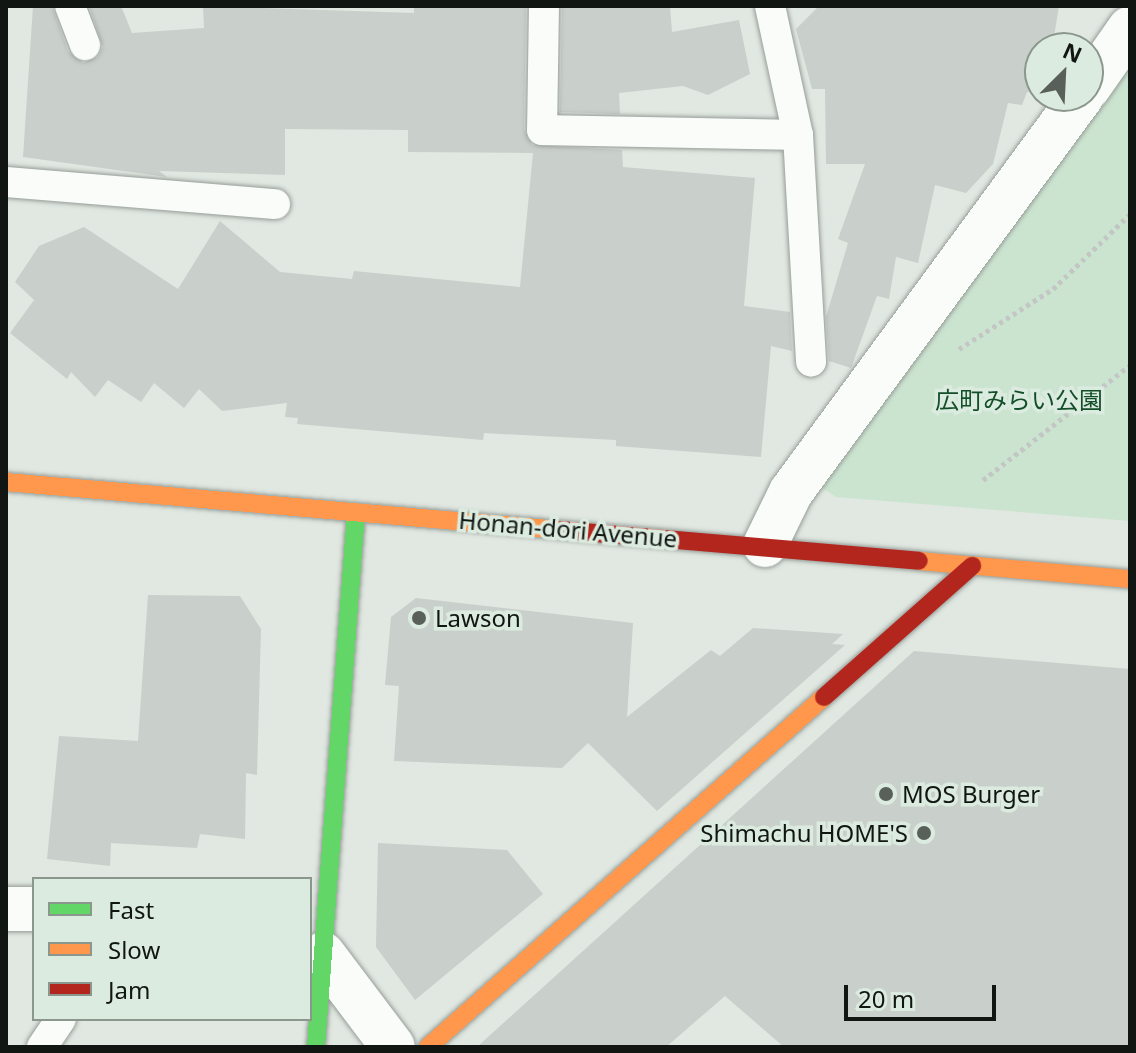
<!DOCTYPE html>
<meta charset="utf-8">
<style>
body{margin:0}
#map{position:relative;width:1136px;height:1053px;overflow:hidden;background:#e0e8e1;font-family:"Noto Sans","Noto Sans JP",sans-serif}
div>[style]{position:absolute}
.green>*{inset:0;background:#cbe4d0}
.building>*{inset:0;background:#c9cfca}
.path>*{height:5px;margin-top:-2.5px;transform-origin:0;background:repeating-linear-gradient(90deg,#c3c6c4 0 4px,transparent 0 8px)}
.roads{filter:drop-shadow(0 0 2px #979d98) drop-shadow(0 0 2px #979d98)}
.lane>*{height:30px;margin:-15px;padding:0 15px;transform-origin:15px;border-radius:15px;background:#fafcfa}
.street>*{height:44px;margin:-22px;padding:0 22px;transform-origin:22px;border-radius:22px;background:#fafcfa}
.fast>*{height:18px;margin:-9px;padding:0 9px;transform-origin:9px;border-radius:9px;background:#63d668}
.slow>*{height:18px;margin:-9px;padding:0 9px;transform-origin:9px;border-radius:9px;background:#ff974d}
.jam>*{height:18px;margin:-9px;padding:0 9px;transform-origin:9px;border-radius:9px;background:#b3261e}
.dots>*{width:22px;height:22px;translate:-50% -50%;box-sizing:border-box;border:4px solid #dcebdf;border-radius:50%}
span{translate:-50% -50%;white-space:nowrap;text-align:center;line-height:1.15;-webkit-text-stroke:7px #dcebdf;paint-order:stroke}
.park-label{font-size:24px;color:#124f29}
.street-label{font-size:24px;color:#111612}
.poi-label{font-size:24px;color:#111612}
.left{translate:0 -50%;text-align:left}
.right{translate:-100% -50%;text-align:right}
.frame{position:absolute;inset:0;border:8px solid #111612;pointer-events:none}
.legend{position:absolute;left:32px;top:877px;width:280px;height:144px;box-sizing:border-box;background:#dcebdf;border:2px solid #8b968d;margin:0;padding:10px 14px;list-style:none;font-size:24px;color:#111612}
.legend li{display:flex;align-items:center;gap:16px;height:40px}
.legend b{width:40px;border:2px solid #8b968d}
.north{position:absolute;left:1024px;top:32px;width:80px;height:80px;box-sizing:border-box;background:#dcebdf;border:2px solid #8b968d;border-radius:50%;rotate:24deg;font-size:22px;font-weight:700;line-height:32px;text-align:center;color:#111612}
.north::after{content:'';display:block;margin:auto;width:28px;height:36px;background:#59605a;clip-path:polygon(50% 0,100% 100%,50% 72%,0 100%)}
.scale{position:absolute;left:844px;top:985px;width:152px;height:36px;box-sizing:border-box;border:4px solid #111612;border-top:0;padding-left:10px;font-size:24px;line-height:28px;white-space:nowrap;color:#111612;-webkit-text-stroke:6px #dcebdf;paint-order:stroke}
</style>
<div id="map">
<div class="green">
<div style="clip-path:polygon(1130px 49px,1130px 521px,836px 497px,821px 487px)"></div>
</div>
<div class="building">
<div style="clip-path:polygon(33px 6px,52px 6px,68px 51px,83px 63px,98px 57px,103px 47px,89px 6px,121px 6px,132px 33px,204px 28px,203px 6px,414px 13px,414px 6px,526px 6px,524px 130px,532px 145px,622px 150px,623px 167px,755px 178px,744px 306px,790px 312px,792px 351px,771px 346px,761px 457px,616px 446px,616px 440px,484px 433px,483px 440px,297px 424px,298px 418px,285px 417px,287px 403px,222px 411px,199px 389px,184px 408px,154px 383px,141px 402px,108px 380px,95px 397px,71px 372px,67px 379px,10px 333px,34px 300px,15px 282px,39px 246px,84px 227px,178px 289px,220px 221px,280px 272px,352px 279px,354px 271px,520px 287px,533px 153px,408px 152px,408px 130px,285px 129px,285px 175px,159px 171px,167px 177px,23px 157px)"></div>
<div style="clip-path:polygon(562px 6px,670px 6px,672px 32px,739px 20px,750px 74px,708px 95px,683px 86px,619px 93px,620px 114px,560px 112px)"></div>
<div style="clip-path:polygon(819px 6px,1059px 6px,1052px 48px,1040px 48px,1035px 91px,1027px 92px,1022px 105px,1008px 103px,993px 164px,966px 193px,935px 185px,918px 263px,896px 257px,889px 299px,877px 296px,851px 368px,829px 361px,826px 317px,848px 243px,838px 239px,865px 164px,826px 164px,825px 89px,812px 89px,796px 29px)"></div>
<div style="clip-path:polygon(148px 595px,240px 596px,261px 629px,257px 775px,246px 773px,245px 839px,200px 834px,197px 848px,111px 843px,110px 866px,47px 859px,59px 736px,138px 741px)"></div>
<div style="clip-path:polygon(416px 598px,633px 623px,627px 717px,711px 650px,720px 656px,753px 628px,843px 634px,832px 644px,845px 645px,657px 811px,588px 743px,562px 768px,394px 761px,399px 686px,385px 685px,391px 617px)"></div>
<div style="clip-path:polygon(914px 651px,1130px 669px,1130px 1047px,784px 1047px,725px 996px,666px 1047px,477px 1047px)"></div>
<div style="clip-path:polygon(378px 843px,507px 850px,543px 894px,415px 1000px,376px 947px)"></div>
</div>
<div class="path">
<div style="left:959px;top:349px;width:112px;rotate:-32.6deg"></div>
<div style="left:1053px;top:289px;width:107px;rotate:-44.2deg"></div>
<div style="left:983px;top:480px;width:187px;rotate:-38deg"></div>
</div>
<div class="roads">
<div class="lane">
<div style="left:70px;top:6px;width:42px;rotate:69deg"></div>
<div style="left:544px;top:6px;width:124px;rotate:90.9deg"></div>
<div style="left:542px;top:130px;width:256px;rotate:1.1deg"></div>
<div style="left:770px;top:6px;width:132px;rotate:77.8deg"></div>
<div style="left:798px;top:135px;width:227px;rotate:86.7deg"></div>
<div style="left:6px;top:182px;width:270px;rotate:4.7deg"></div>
<div style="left:42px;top:1047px;width:34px;rotate:-56deg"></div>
</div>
<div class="street">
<div style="left:1088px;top:88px;width:73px;rotate:-55deg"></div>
<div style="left:765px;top:545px;width:59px;rotate:-63.9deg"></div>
<div style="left:791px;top:492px;width:491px;rotate:-53.7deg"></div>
<div style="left:6px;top:909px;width:28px"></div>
<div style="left:323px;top:954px;width:116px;rotate:53deg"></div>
</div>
<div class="fast">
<div style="left:316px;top:1047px;width:536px;rotate:-85.72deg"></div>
</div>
<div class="slow">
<div style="left:6px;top:482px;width:556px;rotate:4.95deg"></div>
<div style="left:919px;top:561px;width:212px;rotate:4.9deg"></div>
<div style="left:428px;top:1047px;width:529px;rotate:-41.47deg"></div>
</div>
<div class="jam">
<div style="left:560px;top:530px;width:360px;rotate:4.9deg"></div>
<div style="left:824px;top:697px;width:198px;rotate:-41.5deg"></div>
</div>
</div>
<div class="dots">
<div style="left:419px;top:618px;background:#59605a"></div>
<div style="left:886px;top:794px;background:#59605a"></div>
<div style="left:924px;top:833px;background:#59605a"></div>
</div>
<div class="park-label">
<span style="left:1019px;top:400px">広町みらい公園</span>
</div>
<div class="street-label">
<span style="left:568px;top:529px;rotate:5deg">Honan-dori Avenue</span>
</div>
<div class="poi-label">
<span class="left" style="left:435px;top:618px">Lawson</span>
<span class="left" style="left:902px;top:794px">MOS Burger</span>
<span class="right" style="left:908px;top:833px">Shimachu HOME'S</span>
</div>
<div class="frame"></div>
<ul class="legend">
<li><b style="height:10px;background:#63d668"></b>Fast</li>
<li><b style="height:10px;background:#ff974d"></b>Slow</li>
<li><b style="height:10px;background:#b3261e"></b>Jam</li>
</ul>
<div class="north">N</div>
<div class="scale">20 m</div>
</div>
